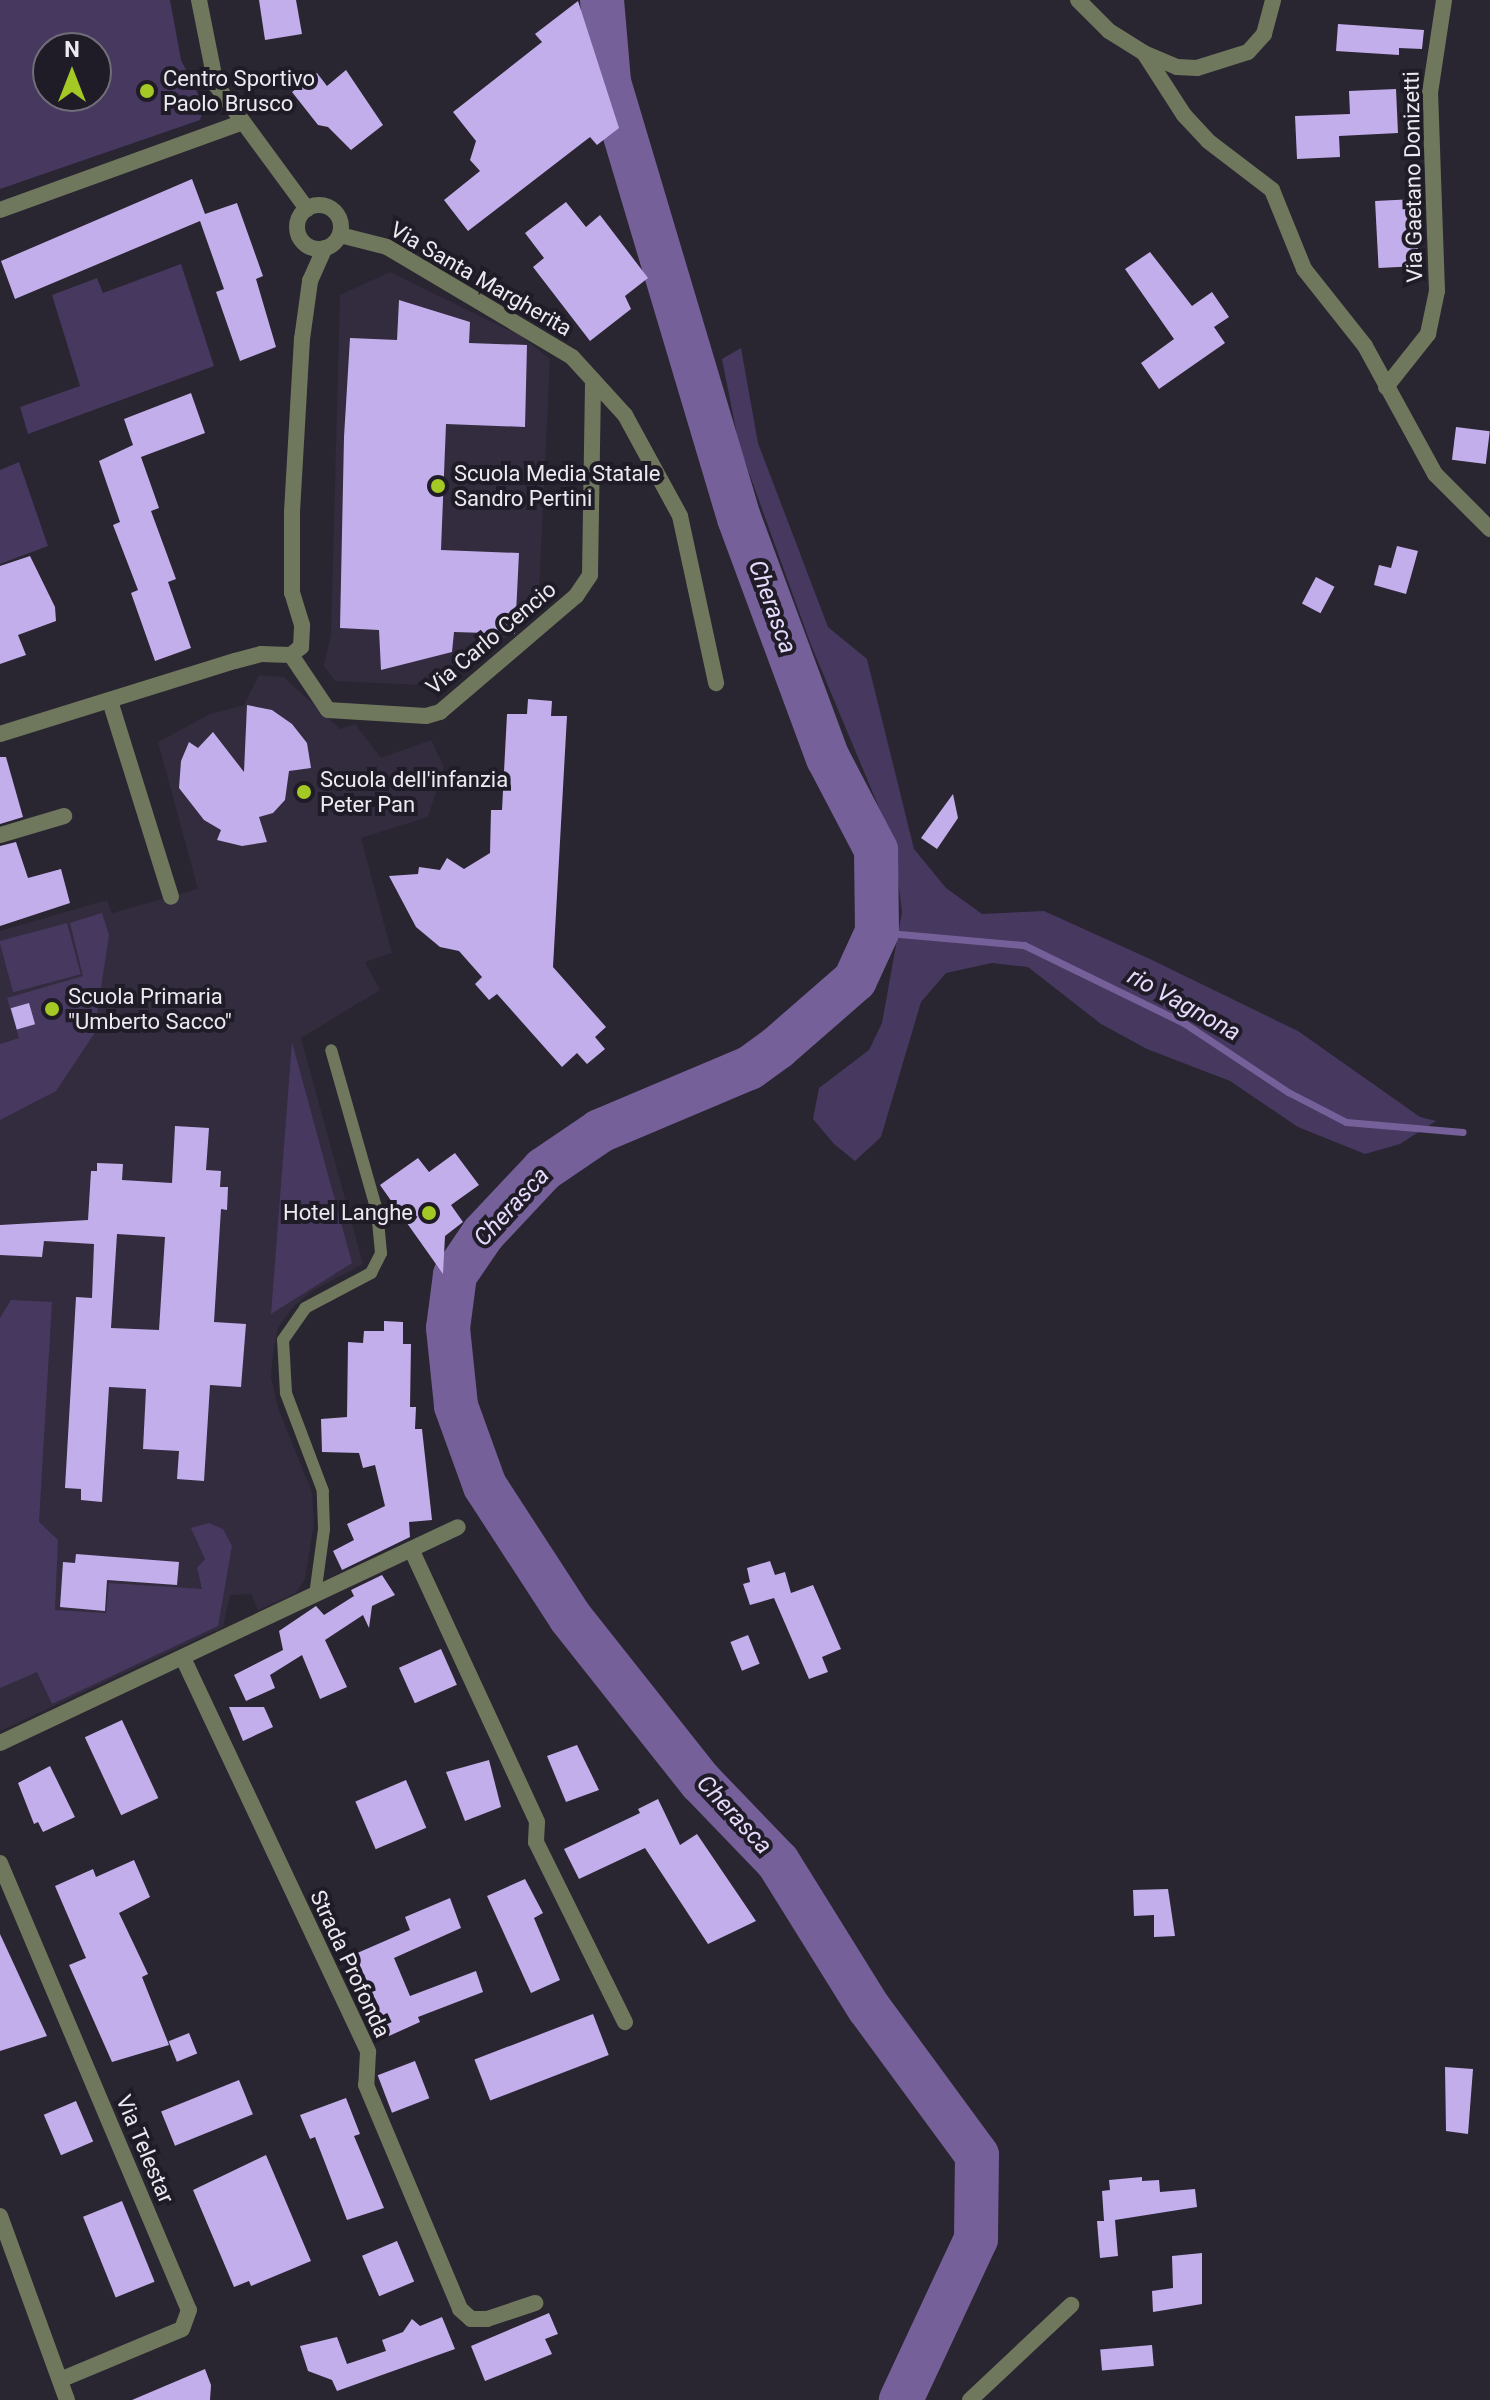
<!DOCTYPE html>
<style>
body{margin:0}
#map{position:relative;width:1490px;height:2400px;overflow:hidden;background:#292531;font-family:Roboto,sans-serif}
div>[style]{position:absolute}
.built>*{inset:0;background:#322c3e}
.green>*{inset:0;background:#473860;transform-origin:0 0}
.stream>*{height:7px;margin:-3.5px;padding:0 3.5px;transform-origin:3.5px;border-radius:3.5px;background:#756099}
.river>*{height:44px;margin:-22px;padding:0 22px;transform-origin:22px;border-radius:22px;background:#756099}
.building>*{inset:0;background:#c3aeec;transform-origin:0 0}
.service>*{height:12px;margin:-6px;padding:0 6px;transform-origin:6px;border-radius:6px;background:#6f785d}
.minor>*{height:16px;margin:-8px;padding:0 8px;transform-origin:8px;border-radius:8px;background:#6f785d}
.minor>.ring{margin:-8px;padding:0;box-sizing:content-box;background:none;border:16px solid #6f785d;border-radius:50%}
.dots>*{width:22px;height:22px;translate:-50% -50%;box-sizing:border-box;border:4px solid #201c27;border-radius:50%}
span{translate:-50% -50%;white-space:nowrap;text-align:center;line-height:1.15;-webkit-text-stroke:8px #201c27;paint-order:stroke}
.poi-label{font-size:22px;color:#ece9f1}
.left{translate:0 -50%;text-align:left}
.right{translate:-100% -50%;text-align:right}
.street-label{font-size:22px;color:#ece9f1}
.water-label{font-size:24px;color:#e6dbfd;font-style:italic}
.north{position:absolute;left:32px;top:32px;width:80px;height:80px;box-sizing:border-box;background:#201c27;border:2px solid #726e78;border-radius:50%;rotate:0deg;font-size:22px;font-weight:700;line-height:32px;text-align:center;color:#ece9f1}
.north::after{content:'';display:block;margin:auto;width:28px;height:36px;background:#a4c824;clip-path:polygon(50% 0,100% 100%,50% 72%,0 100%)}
</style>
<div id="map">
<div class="built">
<div style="clip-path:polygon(390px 272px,521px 336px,550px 359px,538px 613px,441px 686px,335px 681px,324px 666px,331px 634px,340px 295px)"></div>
<div style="clip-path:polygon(259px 675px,284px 677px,340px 729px,355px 724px,381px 758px,431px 740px,444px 767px,428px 817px,361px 838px,392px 953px,365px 962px,380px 990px,301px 1038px,363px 1264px,312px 1291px,292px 1308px,278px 1328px,273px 1353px,271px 1377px,278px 1408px,312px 1492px,314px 1524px,305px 1579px,296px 1593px,258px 1610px,251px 1594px,230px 1595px,223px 1627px,0 1731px,0 931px,107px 900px,112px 913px,198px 889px,158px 742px,210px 714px,244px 705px)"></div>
</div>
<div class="green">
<div style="clip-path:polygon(evenodd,0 0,170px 0,181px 60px,204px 106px,200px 120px,0 189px,0 0,48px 48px,96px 48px,96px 96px,48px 96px,48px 48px)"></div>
<div style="clip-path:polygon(181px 264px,214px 366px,28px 434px,20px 407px,80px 386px,52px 295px,97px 278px,103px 293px)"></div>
<div style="clip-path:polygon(741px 348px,758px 443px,828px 627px,867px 659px,914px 849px,946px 888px,982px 914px,1044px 911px,1150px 959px,1298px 1031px,1420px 1117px,1436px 1121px,1400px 1144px,1365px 1154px,1298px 1127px,1230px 1081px,1147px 1049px,1101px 1024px,1028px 967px,992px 963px,946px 973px,921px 1002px,881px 1137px,855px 1161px,834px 1144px,813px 1119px,819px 1088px,869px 1050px,882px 1023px,902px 912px,893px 841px,811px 645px,739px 445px,722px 359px)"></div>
<div style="clip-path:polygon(19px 462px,48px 546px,0 564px,0 470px)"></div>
<div style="clip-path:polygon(102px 913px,109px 935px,94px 1034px,56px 1091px,0 1120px,0 1044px,19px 1038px,7px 998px,83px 976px,70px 923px)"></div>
<div style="left:67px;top:923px;width:53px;height:70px;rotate:75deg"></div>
<div style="clip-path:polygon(292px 1042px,352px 1263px,271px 1314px)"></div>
<div style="clip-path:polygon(11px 1300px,52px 1302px,39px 1522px,58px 1540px,55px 1610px,106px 1613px,109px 1583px,202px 1589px,197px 1568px,205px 1559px,191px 1528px,209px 1523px,223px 1529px,232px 1546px,218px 1626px,52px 1704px,37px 1672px,0 1688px,0 1318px)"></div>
</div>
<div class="stream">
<div style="left:877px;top:932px;width:148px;rotate:5.1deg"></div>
<div style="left:1024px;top:945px;width:178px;rotate:26deg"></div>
<div style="left:1184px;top:1023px;width:125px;rotate:33.6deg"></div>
<div style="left:1288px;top:1092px;width:65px;rotate:27.3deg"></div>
<div style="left:1346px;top:1122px;width:117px;rotate:4.9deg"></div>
</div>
<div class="river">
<div style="left:602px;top:0;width:82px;rotate:85.1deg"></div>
<div style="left:609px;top:82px;width:455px;rotate:73.4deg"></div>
<div style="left:739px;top:518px;width:256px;rotate:69.7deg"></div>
<div style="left:828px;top:758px;width:104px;rotate:62.4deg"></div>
<div style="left:876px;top:850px;width:82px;rotate:89.3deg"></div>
<div style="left:877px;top:932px;width:53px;rotate:114.6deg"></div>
<div style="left:855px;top:980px;width:103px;rotate:138.9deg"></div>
<div style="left:777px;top:1048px;width:34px;rotate:144deg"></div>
<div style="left:749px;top:1068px;width:162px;rotate:157.1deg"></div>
<div style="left:600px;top:1131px;width:68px;rotate:145.8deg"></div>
<div style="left:544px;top:1169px;width:89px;rotate:133.2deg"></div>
<div style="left:483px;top:1234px;width:50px;rotate:124.3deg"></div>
<div style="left:455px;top:1275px;width:53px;rotate:97.5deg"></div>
<div style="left:448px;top:1328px;width:78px;rotate:84.1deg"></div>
<div style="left:456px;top:1406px;width:85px;rotate:70.1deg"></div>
<div style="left:485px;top:1486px;width:156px;rotate:57deg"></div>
<div style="left:570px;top:1617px;width:211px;rotate:51.6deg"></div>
<div style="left:701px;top:1782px;width:111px;rotate:46.1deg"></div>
<div style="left:778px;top:1862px;width:172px;rotate:58.1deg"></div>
<div style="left:869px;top:2008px;width:182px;rotate:53.7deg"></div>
<div style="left:977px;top:2155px;width:84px;rotate:90.7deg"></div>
<div style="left:976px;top:2239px;width:178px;rotate:115deg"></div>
</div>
<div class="building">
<div style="clip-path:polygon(259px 0,296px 0,302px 34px,265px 40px)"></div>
<div style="clip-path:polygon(578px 1px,619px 128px,597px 145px,590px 137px,468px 231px,444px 200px,480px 171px,470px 160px,476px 141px,453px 112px,542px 42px,535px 34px)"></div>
<div style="clip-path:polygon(1338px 24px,1424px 30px,1422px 49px,1399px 48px,1399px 55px,1336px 51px)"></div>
<div style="clip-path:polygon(346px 70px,383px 125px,351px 150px,328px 127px,318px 125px,292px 92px,317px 73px,327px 86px)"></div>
<div style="clip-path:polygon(1396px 89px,1398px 133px,1339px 136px,1340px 157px,1297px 159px,1295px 116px,1350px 114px,1349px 91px)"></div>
<div style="clip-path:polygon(192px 179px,205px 214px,237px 203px,263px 276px,256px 279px,276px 347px,240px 361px,216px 292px,224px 289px,200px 221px,15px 299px,1px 261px)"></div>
<div style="left:1415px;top:199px;width:67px;height:40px;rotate:87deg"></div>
<div style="clip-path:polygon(566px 202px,586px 227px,600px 215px,648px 278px,625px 296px,631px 309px,590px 341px,533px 267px,544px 258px,525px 233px)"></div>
<div style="clip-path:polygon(1150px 252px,1192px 306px,1212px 292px,1229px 317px,1214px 327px,1225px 343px,1159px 389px,1141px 363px,1174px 339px,1125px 269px)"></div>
<div style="clip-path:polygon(399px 300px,470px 322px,469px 343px,527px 345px,525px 427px,446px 424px,441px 550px,519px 553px,515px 634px,454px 632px,452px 652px,381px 670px,379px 630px,340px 628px,344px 437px,350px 338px,397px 340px)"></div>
<div style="clip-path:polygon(191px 393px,205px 433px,141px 457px,159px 508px,151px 511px,176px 579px,168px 582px,191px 648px,155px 661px,131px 593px,138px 590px,113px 525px,120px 522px,99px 461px,133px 445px,124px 419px)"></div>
<div style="left:1456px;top:427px;width:34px;height:33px;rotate:7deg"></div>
<div style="clip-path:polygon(1397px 546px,1418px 551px,1406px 594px,1374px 585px,1379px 565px,1391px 568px)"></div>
<div style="clip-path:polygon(30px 556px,55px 607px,56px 621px,18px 635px,26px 655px,0 664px,0 566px)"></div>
<div style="left:1316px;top:577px;width:21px;height:30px;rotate:28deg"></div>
<div style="clip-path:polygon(528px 699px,552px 701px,551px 716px,567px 716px,553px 967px,606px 1027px,595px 1037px,605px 1049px,587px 1064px,577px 1053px,562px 1067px,497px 994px,489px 1000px,475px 984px,482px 977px,459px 951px,440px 947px,416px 927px,389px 876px,418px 874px,419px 867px,440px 870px,447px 858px,464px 869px,490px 853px,491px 810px,502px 810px,507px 714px,527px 714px)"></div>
<div style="clip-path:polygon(247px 705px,272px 710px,292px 724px,307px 743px,311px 768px,289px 771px,285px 800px,273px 813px,259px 817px,267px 842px,242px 846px,217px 840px,221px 830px,204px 820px,179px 788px,181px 761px,189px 742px,198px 748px,213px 732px,244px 772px)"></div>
<div style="clip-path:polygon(0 757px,6px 757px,23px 817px,0 824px)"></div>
<div style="clip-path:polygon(953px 794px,958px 818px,937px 849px,921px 838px)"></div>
<div style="clip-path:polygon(16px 842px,28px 878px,61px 869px,70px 903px,0 926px,0 846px)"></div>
<div style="left:29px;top:1003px;width:22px;height:19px;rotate:74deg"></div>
<div style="clip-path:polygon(evenodd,175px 1126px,209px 1128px,206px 1170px,221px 1171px,220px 1187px,228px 1187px,227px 1210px,221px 1209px,214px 1322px,246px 1324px,241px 1387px,210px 1385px,204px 1481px,177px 1479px,179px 1451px,143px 1449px,146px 1389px,109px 1387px,102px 1502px,81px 1500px,81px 1489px,65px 1488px,76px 1297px,92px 1298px,94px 1244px,44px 1241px,42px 1257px,0 1255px,0 1225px,88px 1220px,91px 1171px,97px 1171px,97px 1163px,123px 1164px,122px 1180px,172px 1183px,175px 1126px,117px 1234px,165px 1237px,159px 1330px,111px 1328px,117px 1234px)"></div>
<div style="clip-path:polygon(455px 1153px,479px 1185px,451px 1205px,463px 1222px,445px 1236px,443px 1274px,380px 1185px,418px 1158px,429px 1172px)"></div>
<div style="clip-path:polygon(384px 1321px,403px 1322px,403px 1344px,411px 1344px,410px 1407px,416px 1407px,415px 1429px,422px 1429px,432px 1520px,409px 1522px,410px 1537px,342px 1570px,333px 1551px,354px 1540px,347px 1524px,385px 1506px,375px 1465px,363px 1468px,359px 1453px,322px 1452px,321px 1419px,347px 1417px,348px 1342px,363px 1343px,364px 1331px,384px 1331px)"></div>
<div style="clip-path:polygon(76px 1554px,179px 1562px,177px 1585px,107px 1580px,105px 1611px,60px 1607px,63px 1562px,75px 1563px)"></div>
<div style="clip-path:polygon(770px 1561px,775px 1575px,785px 1572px,791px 1593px,813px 1585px,841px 1649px,822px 1657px,828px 1672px,809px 1679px,774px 1598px,750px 1605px,743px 1584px,750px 1582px,747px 1568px)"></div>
<div style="clip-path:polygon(382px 1575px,395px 1595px,372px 1606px,369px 1628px,363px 1615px,325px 1640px,347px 1687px,320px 1699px,302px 1655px,270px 1675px,275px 1688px,246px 1701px,234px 1675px,283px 1650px,279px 1631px,316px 1606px,324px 1615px,354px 1596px,351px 1590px)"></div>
<div style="left:748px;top:1635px;width:31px;height:19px;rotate:68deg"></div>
<div style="left:441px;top:1649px;width:39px;height:46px;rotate:66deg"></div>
<div style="clip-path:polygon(229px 1707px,264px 1707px,273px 1727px,243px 1741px)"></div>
<div style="left:122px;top:1720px;width:86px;height:41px;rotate:65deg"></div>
<div style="clip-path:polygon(577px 1745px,599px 1790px,566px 1802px,547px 1756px)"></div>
<div style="clip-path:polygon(489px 1760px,501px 1807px,465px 1821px,446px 1772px)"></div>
<div style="clip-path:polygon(50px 1766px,75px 1817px,43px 1832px,38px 1822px,34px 1824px,18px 1783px)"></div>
<div style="left:406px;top:1780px;width:52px;height:55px;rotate:67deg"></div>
<div style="clip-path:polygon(658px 1799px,680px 1845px,697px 1834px,756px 1921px,708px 1944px,645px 1848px,579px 1879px,564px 1849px,640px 1813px,638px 1809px)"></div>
<div style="clip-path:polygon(134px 1860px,150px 1897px,119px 1913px,148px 1974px,142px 1977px,169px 2045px,112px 2062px,69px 1965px,86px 1958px,55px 1886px,93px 1869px,96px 1877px)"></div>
<div style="clip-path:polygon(525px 1879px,543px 1913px,534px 1918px,560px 1980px,531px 1993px,487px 1896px)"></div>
<div style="clip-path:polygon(1168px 1889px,1175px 1936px,1154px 1937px,1154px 1915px,1134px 1916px,1133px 1890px)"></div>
<div style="clip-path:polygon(450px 1898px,461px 1928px,394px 1958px,410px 1996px,476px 1971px,483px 1992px,418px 2017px,420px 2022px,389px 2036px,355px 1954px,410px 1930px,405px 1917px)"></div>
<div style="clip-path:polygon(0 1934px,47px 2036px,0 2051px)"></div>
<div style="left:593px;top:2014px;width:44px;height:127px;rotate:69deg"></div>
<div style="left:189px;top:2033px;width:22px;height:22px;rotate:68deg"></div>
<div style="left:415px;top:2061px;width:40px;height:40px;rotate:69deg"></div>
<div style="clip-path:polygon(1445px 2067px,1473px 2069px,1468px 2134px,1446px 2131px)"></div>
<div style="left:239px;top:2080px;width:37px;height:84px;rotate:68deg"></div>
<div style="clip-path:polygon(346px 2098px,360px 2134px,354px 2136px,384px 2208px,347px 2220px,315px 2137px,310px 2139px,300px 2115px)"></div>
<div style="left:76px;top:2101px;width:44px;height:35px;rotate:67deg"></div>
<div style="clip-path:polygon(266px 2155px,311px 2261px,251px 2286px,249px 2281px,234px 2287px,193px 2190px)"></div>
<div style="clip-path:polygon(1142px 2177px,1142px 2181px,1159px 2180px,1160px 2192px,1195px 2189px,1197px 2207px,1115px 2220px,1118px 2256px,1100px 2258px,1097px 2221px,1104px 2221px,1102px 2191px,1110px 2190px,1109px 2180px)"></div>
<div style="left:122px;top:2201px;width:87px;height:42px;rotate:68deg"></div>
<div style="left:397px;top:2241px;width:44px;height:38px;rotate:67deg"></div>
<div style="clip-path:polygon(1202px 2253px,1202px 2304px,1153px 2312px,1152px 2291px,1173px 2288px,1172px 2256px)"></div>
<div style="clip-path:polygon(549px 2313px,558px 2334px,545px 2339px,552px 2354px,485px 2381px,471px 2346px)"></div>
<div style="clip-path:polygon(442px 2317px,455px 2349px,337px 2391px,332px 2380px,308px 2371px,300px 2346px,337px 2337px,347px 2364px,386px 2351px,382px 2340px,403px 2332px,412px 2319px,420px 2326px)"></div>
<div style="left:1152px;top:2345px;width:21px;height:52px;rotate:85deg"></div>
<div style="clip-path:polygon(205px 2369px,211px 2385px,210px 2400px,132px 2400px)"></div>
</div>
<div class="service">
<div style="left:315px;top:1595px;width:67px;rotate:-82.2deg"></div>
<div style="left:324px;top:1529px;width:38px;rotate:-92deg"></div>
<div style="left:323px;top:1491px;width:105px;rotate:-110.7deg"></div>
<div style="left:286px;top:1393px;width:53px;rotate:-93.2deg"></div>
<div style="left:283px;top:1340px;width:39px;rotate:-55deg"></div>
<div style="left:305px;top:1308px;width:75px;rotate:-27.9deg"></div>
<div style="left:371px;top:1273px;width:22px;rotate:-63deg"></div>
<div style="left:381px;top:1253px;width:42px;rotate:-95.4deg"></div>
<div style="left:377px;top:1211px;width:167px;rotate:-105.9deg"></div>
</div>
<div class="minor">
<div style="left:199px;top:0;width:87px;rotate:78.7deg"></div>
<div style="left:216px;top:85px;width:154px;rotate:53.7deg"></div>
<div style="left:1078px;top:0;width:44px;rotate:45deg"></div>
<div style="left:1109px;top:31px;width:41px;rotate:32.2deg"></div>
<div style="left:1144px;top:53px;width:36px;rotate:23deg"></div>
<div style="left:1177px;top:67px;width:20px;rotate:3deg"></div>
<div style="left:1197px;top:68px;width:53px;rotate:-17.4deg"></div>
<div style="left:1248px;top:52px;width:24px;rotate:-48deg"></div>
<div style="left:1264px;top:34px;width:35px;rotate:-75deg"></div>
<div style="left:1144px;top:53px;width:74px;rotate:57.2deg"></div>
<div style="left:1184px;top:115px;width:35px;rotate:47deg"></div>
<div style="left:1208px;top:141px;width:81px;rotate:37.4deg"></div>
<div style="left:1272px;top:190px;width:85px;rotate:67.9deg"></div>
<div style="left:1304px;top:269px;width:98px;rotate:51.6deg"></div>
<div style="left:1365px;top:346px;width:146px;rotate:61.3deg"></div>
<div style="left:1435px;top:474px;width:78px;rotate:45deg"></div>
<div class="ring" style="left:297px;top:205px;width:28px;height:28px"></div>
<div style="left:0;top:210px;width:255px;rotate:-19.9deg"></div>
<div style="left:340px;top:235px;width:49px;rotate:14.3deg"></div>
<div style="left:387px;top:247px;width:215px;rotate:30.7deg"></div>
<div style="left:572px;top:357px;width:79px;rotate:47.6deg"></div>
<div style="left:625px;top:415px;width:115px;rotate:61.4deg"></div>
<div style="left:680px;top:516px;width:171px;rotate:77.8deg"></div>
<div style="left:1386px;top:387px;width:68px;rotate:-51.6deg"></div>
<div style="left:1428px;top:334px;width:44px;rotate:-78.2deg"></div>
<div style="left:1437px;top:291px;width:198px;rotate:-92deg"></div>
<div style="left:1430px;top:93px;width:94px;rotate:-81.4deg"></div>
<div style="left:291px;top:655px;width:66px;rotate:56.1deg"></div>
<div style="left:328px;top:710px;width:98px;rotate:3.5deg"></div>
<div style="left:426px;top:716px;width:15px;rotate:-16deg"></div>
<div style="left:440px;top:712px;width:179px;rotate:-40.5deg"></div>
<div style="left:576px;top:596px;width:25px;rotate:-56deg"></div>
<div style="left:590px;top:575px;width:195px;rotate:-89.1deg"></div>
<div style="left:110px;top:701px;width:205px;rotate:72.7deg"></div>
<div style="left:0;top:734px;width:246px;rotate:-17.3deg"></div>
<div style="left:235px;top:661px;width:27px;rotate:-15deg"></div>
<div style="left:261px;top:654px;width:30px;rotate:2deg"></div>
<div style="left:291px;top:655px;width:13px;rotate:-39deg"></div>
<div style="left:301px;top:647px;width:22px;rotate:-87deg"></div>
<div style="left:302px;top:625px;width:34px;rotate:-107deg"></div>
<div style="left:292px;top:593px;width:81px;rotate:-90deg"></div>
<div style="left:292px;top:512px;width:173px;rotate:-86.7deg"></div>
<div style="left:302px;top:339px;width:59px;rotate:-82.1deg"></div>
<div style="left:310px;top:281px;width:36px;rotate:-66deg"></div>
<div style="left:0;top:835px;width:67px;rotate:-16.5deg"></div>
<div style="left:412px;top:1551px;width:298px;rotate:65.2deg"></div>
<div style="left:537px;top:1822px;width:20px;rotate:93deg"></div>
<div style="left:536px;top:1842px;width:201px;rotate:63.7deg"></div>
<div style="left:183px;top:1658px;width:435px;rotate:64.8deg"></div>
<div style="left:368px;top:2052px;width:33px;rotate:93deg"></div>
<div style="left:366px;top:2085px;width:243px;rotate:67.2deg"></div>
<div style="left:460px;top:2309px;width:15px;rotate:42deg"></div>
<div style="left:471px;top:2319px;width:16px"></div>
<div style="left:487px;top:2319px;width:51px;rotate:-18.4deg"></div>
<div style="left:0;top:1743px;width:506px;rotate:-25.25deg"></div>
<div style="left:0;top:1863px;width:485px;rotate:67.1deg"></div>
<div style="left:189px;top:2310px;width:20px;rotate:110deg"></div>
<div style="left:182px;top:2329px;width:132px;rotate:157.3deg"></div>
<div style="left:0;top:2216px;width:196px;rotate:70deg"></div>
<div style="left:970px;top:2400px;width:139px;rotate:-43.2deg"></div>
</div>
<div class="dots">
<div style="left:147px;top:91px;background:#a4c824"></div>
<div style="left:438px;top:486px;background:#a4c824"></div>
<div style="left:304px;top:792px;background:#a4c824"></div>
<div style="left:52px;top:1009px;background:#a4c824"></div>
<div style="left:429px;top:1213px;background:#a4c824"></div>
</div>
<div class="poi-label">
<span class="left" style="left:163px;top:91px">Centro Sportivo<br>Paolo Brusco</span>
<span class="left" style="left:454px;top:486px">Scuola Media Statale<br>Sandro Pertini</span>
<span class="left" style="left:320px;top:792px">Scuola dell'infanzia<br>Peter Pan</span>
<span class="left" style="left:68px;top:1009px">Scuola Primaria<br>"Umberto Sacco"</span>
<span class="right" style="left:413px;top:1213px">Hotel Langhe</span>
</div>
<div class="street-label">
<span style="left:1413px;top:177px;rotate:-91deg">Via Gaetano Donizetti</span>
<span style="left:481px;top:279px;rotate:30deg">Via Santa Margherita</span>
<span style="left:491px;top:638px;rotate:-40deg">Via Carlo Cencio</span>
<span style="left:350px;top:1964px;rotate:65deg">Strada Profonda</span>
<span style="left:145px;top:2149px;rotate:67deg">Via Telestar</span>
</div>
<div class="water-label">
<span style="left:772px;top:607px;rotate:70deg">Cherasca</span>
<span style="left:1184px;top:1005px;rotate:29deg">rio Vagnona</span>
<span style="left:512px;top:1207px;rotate:-47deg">Cherasca</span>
<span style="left:734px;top:1815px;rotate:47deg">Cherasca</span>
</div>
<div class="north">N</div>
</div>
